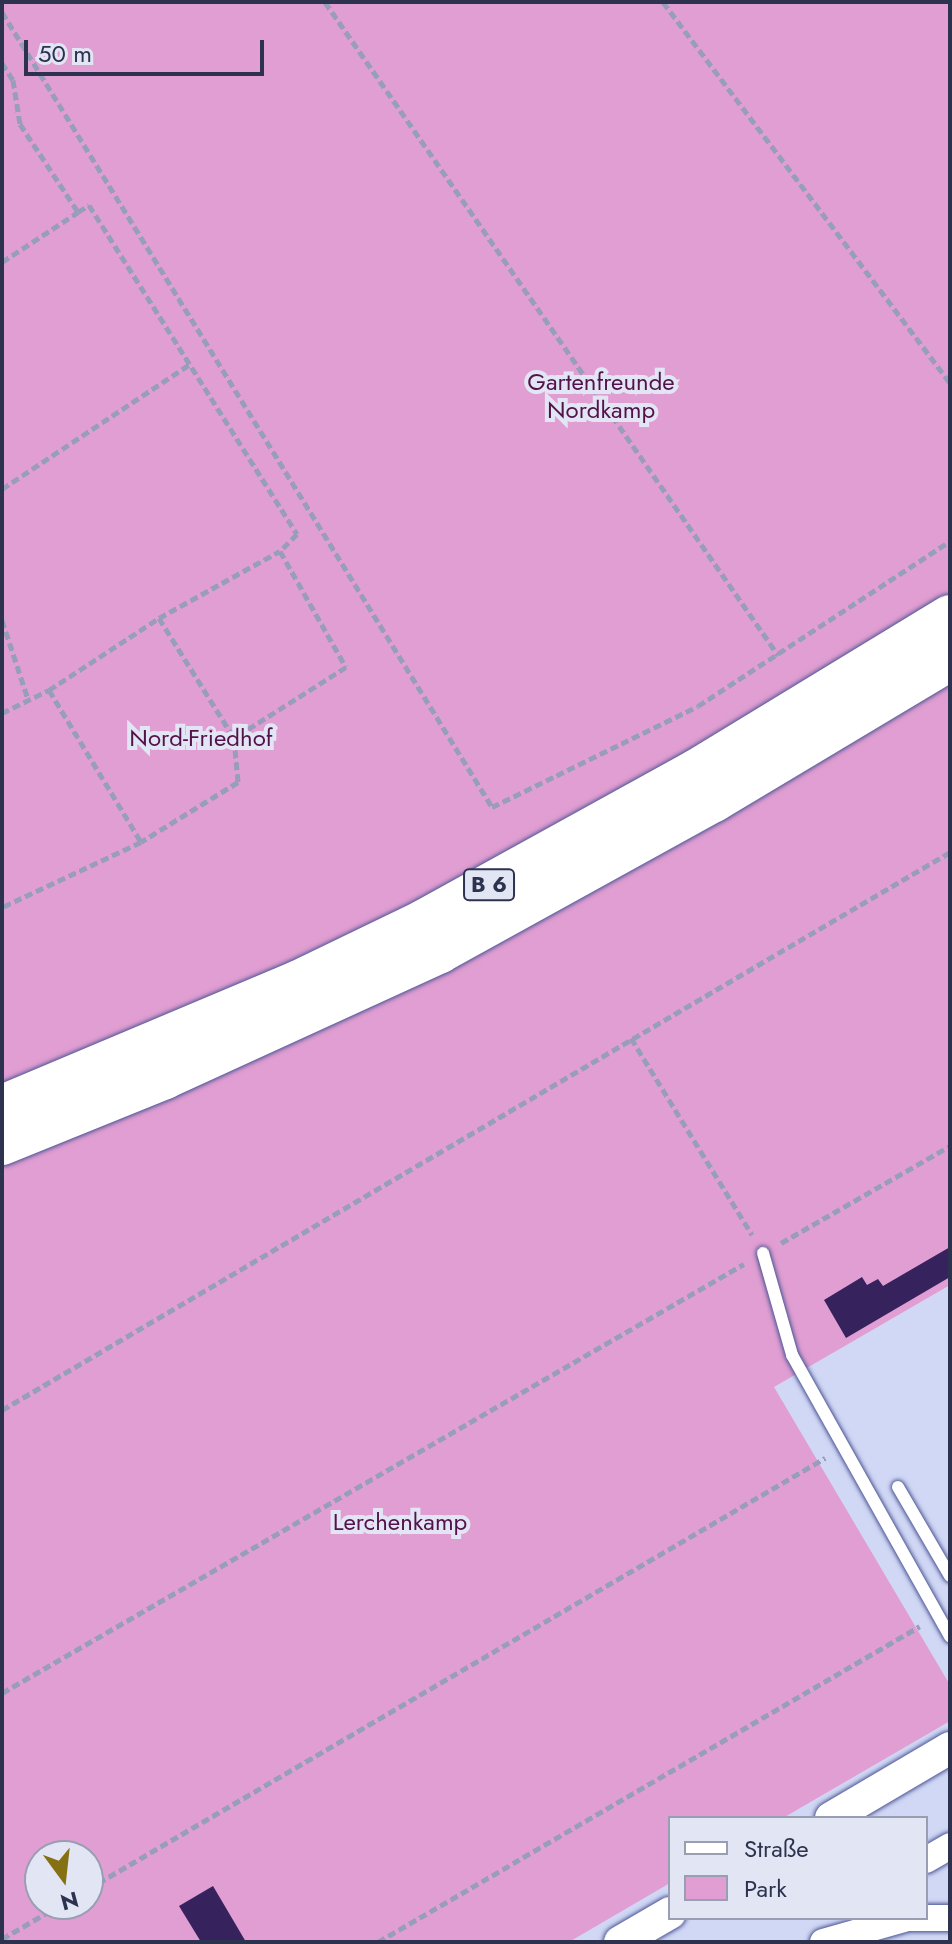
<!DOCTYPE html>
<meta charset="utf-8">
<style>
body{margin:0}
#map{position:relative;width:952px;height:1944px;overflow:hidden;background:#d1d8f5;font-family:Jost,sans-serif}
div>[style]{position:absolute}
.green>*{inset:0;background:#e19ed2}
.building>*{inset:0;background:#36235e}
.path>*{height:5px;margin-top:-2.5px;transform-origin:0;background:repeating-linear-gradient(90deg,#979dba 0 8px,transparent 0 12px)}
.roads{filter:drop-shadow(0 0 2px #4c5695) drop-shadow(0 0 2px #4c5695)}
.service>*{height:12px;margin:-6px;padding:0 6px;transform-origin:6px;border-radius:6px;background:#fff}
.minor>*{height:26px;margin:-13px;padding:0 13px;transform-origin:13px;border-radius:13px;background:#fff}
.tertiary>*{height:32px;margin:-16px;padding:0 16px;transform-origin:16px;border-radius:16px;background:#fff}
.trunk>*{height:42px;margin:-21px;padding:0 21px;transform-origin:21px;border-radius:21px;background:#fff}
span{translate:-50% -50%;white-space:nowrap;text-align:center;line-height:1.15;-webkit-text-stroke:8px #e2e6f4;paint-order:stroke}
.shield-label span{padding:2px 6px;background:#e2e6f4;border:2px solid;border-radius:6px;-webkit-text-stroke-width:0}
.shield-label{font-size:22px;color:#2d334f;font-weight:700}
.park-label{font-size:24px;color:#54124a}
.frame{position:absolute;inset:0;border:4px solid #2d334f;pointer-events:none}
.legend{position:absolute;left:668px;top:1816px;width:260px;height:104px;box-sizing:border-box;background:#e2e6f4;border:2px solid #9a9eb2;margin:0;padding:10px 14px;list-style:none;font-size:24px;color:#2d334f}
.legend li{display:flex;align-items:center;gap:16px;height:40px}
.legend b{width:40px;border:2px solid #9a9eb2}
.north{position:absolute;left:24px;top:1840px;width:80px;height:80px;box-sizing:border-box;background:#e2e6f4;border:2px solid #9a9eb2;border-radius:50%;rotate:165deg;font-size:22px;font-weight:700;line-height:32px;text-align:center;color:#2d334f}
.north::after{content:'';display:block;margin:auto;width:28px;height:36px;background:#867112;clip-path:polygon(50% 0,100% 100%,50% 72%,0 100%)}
.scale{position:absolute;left:24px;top:40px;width:240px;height:36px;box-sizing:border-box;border:4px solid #2d334f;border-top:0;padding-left:10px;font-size:24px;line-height:28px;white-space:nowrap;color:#2d334f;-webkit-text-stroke:6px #e2e6f4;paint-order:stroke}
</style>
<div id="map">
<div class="green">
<div style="clip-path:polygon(evenodd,2px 2px,950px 2px,950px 1285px,774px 1387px,950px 1685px,950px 1721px,783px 1818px,670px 1818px,670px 1883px,569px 1942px,2px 1942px,2px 2px,40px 1856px,88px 1856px,88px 1904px,40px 1904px,40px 1856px)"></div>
</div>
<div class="building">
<div style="clip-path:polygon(950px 1247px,950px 1277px,846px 1338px,824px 1300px,862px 1277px,867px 1285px,878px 1279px,883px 1286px)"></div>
<div style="clip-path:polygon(213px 1886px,246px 1942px,201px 1942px,179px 1906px)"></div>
</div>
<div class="path">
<div style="left:325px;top:2px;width:795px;rotate:55.25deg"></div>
<div style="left:663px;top:2px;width:477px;rotate:53deg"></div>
<div style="left:2px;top:12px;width:934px;rotate:58.35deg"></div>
<div style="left:492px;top:807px;width:229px;rotate:-26.1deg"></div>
<div style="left:698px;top:706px;width:301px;rotate:-33.2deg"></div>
<div style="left:2px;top:63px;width:20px;rotate:57deg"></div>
<div style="left:13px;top:80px;width:45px;rotate:81deg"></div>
<div style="left:20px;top:124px;width:105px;rotate:56.6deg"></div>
<div style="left:78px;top:212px;width:13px;rotate:-32deg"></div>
<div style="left:89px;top:205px;width:389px;rotate:57.7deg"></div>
<div style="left:297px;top:534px;width:24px;rotate:135deg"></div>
<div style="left:2px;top:262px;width:91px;rotate:-33.3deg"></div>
<div style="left:2px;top:489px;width:226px;rotate:-33.6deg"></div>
<div style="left:159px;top:618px;width:142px;rotate:58deg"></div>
<div style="left:2px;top:620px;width:83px;rotate:71.8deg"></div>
<div style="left:49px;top:690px;width:178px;rotate:58.8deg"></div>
<div style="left:2px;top:713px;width:52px;rotate:-26.1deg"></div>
<div style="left:49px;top:690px;width:131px;rotate:-33.2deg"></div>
<div style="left:159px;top:618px;width:138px;rotate:-29deg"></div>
<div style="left:280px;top:551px;width:133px;rotate:60.4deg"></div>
<div style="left:346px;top:667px;width:133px;rotate:147.6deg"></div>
<div style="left:234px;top:738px;width:44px;rotate:84.8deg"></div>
<div style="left:238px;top:782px;width:114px;rotate:148.3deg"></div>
<div style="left:141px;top:842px;width:153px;rotate:154.9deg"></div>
<div style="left:631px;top:1038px;width:231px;rotate:58.4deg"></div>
<div style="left:781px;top:1243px;width:195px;rotate:-29.9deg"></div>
<div style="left:2px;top:1410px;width:1100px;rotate:-30.48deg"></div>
<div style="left:2px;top:1693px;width:857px;rotate:-30.04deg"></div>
<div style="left:88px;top:1889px;width:854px;rotate:-30.32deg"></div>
<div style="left:2px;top:1939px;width:69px;rotate:-30.3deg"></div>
<div style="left:378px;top:1942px;width:627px;rotate:-30.24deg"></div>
</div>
<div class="roads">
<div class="service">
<div style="left:763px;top:1253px;width:106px;rotate:74.1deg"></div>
<div style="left:792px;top:1355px;width:323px;rotate:60.7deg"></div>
<div style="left:898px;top:1487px;width:103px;rotate:59.7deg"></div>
</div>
<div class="minor">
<div style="left:926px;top:1860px;width:28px;rotate:-30deg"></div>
<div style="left:823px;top:1942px;width:87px;rotate:-15.9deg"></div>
<div style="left:907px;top:1918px;width:43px"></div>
</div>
<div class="tertiary">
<div style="left:831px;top:1818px;width:138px;rotate:-30.5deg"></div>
<div style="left:620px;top:1942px;width:58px;rotate:-30.1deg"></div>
</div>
<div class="trunk">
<div style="left:2px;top:1106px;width:322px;rotate:-22.8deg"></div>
<div style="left:299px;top:981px;width:138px;rotate:-25.8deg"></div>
<div style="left:423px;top:921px;width:311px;rotate:-28.9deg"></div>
<div style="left:695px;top:771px;width:298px;rotate:-31.3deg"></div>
<div style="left:2px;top:1144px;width:176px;rotate:-22deg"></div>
<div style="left:165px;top:1078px;width:302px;rotate:-24.6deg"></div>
<div style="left:440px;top:952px;width:313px;rotate:-28.9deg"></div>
<div style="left:714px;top:801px;width:275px;rotate:-30.9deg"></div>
</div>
</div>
<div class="shield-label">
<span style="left:489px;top:885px">B 6</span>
</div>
<div class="park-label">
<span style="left:601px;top:396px">Gartenfreunde<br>Nordkamp</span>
<span style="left:201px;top:738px">Nord-Friedhof</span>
<span style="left:400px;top:1522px">Lerchenkamp</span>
</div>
<div class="frame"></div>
<ul class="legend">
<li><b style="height:10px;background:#fff"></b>Straße</li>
<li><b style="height:22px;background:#e19ed2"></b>Park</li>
</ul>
<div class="north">N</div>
<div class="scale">50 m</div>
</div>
